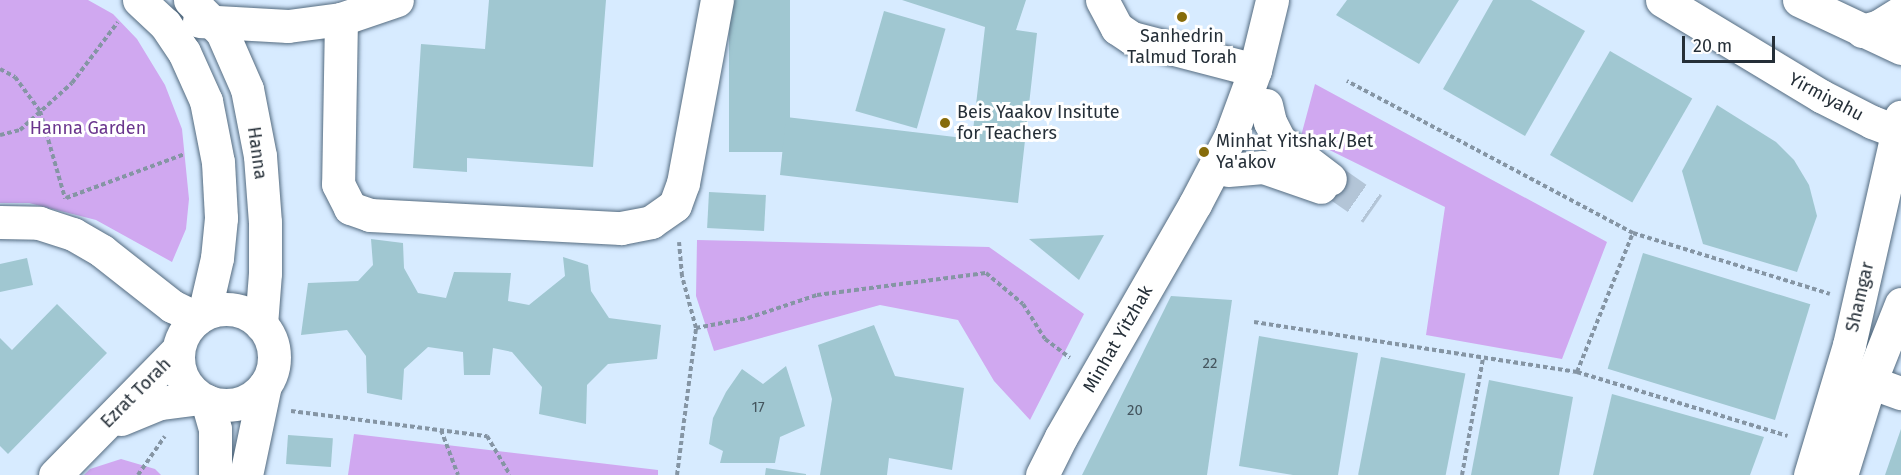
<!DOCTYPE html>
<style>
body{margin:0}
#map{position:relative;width:1901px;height:475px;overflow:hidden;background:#d7ebff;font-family:"Fira Sans",sans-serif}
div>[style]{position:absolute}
.green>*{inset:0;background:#d0a8f0}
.building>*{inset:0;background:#a0c7d1;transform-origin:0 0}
.minor-tunnel>*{height:33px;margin-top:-16.5px;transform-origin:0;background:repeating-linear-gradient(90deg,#b3c5d7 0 33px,transparent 0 49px)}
.path>*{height:4px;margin-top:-2px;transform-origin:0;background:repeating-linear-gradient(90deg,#8595a4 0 4.5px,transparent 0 7.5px)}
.roads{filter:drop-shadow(0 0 2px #546b80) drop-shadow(0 0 2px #546b80)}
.minor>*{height:33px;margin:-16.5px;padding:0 16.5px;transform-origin:16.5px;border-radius:16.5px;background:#fff}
.minor>.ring{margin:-16.5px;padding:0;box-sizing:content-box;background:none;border:33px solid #fff;border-radius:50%}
.dots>*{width:16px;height:16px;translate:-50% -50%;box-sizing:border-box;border:3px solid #fff;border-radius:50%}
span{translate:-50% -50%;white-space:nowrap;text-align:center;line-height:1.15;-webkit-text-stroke:6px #fff;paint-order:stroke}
.number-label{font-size:15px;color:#44555e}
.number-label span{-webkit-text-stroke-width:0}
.poi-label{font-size:18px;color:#252f38}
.left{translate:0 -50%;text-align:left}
.street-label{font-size:18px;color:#252f38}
.park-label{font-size:18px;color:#6a358d}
.scale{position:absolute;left:1682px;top:36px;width:93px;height:27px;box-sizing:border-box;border:3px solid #252f38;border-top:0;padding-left:8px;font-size:18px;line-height:21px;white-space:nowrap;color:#252f38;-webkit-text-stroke:4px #fff;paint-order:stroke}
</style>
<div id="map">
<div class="green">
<div style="clip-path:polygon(0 0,88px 0,113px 14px,137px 39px,165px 85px,182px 129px,189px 199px,186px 229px,172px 262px,96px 220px,29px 203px,0 203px)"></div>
<div style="clip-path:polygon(1315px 84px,1607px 242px,1562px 359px,1426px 335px,1445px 207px,1301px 136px)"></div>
<div style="clip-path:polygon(697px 240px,989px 247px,1084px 314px,1030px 420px,994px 381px,958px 320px,880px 305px,714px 351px,696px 296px)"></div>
<div style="clip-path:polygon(354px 434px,658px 470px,658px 475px,348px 475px)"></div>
<div style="clip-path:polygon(121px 459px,155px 469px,161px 475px,84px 475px,90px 469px)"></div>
</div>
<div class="building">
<div style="clip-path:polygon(489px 0,606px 0,593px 167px,467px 158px,467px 172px,413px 168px,421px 44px,485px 49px)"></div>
<div style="left:729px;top:0;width:61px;height:152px"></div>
<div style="clip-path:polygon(902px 0,1026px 0,1016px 30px,1037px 33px,1018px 203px,780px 175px,786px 117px,972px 139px,985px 27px)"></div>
<div style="clip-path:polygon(1347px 0,1459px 0,1419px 64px,1336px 15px)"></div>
<div style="clip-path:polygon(1493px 0,1531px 0,1585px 31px,1525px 136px,1443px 89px)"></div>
<div style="left:884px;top:11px;width:64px;height:104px;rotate:16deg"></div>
<div style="left:1610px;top:51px;width:95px;height:120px;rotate:30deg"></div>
<div style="clip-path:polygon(1717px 105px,1776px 142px,1794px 160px,1809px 185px,1817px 216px,1797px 272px,1703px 244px,1682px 171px)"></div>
<div style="left:709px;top:192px;width:57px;height:36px;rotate:3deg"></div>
<div style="clip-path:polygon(1104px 235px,1079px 280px,1029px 239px)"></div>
<div style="clip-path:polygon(371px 239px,403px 243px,404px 268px,418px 293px,446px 298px,454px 272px,511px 273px,508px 301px,529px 305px,565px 276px,563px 257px,588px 265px,591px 291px,609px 318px,661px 325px,657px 359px,608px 364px,587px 385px,586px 424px,539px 414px,542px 387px,512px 352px,493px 348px,490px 375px,464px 375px,463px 352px,428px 347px,404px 369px,402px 400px,367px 393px,366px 356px,347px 330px,301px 335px,308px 283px,358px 281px,373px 265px)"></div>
<div style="left:1643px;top:253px;width:175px;height:121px;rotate:17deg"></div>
<div style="clip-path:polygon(27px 258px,33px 285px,0 292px,0 264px)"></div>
<div style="clip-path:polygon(1171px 296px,1232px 300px,1207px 475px,1082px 475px)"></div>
<div style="clip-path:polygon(57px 304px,107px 353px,8px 454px,0 446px,0 338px,12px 350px)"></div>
<div style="clip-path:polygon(874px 325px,895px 376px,964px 388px,952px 470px,889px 458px,887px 475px,820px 475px,832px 399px,818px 345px)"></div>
<div style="clip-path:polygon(1259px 336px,1358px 353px,1338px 475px,1293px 475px,1239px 466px)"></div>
<div style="left:1381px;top:357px;width:86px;height:120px;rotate:11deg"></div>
<div style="clip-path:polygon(786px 366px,805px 426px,780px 437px,775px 463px,720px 463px,723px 451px,709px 444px,713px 418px,726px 392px,742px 369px,763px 384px)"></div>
<div style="clip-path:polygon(1489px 380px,1573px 397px,1559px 475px,1471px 475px)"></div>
<div style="clip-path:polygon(1612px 394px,1764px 437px,1750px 475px,1593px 475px)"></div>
<div style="clip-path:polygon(1901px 429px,1901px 475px,1885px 475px)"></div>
<div style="left:288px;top:435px;width:45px;height:29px;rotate:4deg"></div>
<div style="clip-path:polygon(766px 468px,806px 474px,806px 475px,765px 475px)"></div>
</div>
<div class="minor-tunnel">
<div style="left:1330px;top:179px;width:52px;rotate:34.9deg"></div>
</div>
<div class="path">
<div style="left:0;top:69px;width:17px;rotate:28deg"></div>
<div style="left:15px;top:77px;width:42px;rotate:53.7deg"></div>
<div style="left:40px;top:111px;width:91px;rotate:74deg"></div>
<div style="left:0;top:135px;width:21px;rotate:-14deg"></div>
<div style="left:20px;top:130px;width:70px;rotate:-42.1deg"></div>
<div style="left:72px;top:83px;width:76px;rotate:-53deg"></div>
<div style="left:66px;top:198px;width:127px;rotate:-20.3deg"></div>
<div style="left:1633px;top:233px;width:206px;rotate:17.2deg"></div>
<div style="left:1254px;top:322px;width:327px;rotate:8.8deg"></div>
<div style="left:1577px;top:372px;width:150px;rotate:-68.1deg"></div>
<div style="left:1633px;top:233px;width:324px;rotate:-152deg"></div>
<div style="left:696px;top:328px;width:53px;rotate:-10.9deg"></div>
<div style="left:748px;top:318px;width:73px;rotate:-18.4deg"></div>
<div style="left:817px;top:295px;width:170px;rotate:-7.4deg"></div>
<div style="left:986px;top:273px;width:48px;rotate:40deg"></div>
<div style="left:1023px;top:304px;width:41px;rotate:57.8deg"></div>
<div style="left:1045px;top:339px;width:31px;rotate:37deg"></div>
<div style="left:1577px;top:372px;width:220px;rotate:16.9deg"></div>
<div style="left:291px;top:411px;width:198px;rotate:7.3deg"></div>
<div style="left:487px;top:436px;width:45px;rotate:59.5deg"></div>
<div style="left:441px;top:430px;width:48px;rotate:69.3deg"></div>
<div style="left:138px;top:475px;width:47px;rotate:-55.3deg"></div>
<div style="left:677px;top:475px;width:148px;rotate:-82.6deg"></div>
<div style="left:696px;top:328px;width:54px;rotate:-105.1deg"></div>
<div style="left:682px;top:276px;width:34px;rotate:-95deg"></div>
<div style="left:1462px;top:475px;width:119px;rotate:-79.8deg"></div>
</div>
<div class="roads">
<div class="minor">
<div style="left:139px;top:0;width:35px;rotate:43deg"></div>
<div style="left:165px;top:24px;width:34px;rotate:56deg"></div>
<div style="left:184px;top:52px;width:54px;rotate:65.8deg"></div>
<div style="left:206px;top:101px;width:62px;rotate:78.9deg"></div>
<div style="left:218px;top:162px;width:56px;rotate:86.9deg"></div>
<div style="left:221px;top:218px;width:40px;rotate:95.7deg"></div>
<div style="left:217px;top:258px;width:57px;rotate:103.1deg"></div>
<div style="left:190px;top:0;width:45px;rotate:45deg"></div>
<div style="left:222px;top:32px;width:62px;rotate:66.3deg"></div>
<div style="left:247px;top:89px;width:68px;rotate:79deg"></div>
<div style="left:260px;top:156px;width:66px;rotate:85.7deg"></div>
<div style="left:265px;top:222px;width:51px;rotate:90deg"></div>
<div style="left:265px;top:273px;width:52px;rotate:94.4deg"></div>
<div style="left:1102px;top:0;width:32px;rotate:62deg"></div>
<div style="left:1117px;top:28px;width:18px;rotate:34deg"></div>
<div style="left:1132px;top:38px;width:127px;rotate:14.6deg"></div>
<div style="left:1662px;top:0;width:186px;rotate:31.1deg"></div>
<div style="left:1821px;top:96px;width:57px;rotate:27deg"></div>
<div style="left:1872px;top:122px;width:31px;rotate:21deg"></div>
<div style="left:1799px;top:0;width:113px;rotate:25.2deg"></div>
<div style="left:341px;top:19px;width:165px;rotate:91deg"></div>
<div style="left:338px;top:184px;width:27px;rotate:63deg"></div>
<div style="left:350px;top:208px;width:21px;rotate:19deg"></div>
<div style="left:370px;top:215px;width:251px;rotate:3deg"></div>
<div style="left:621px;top:228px;width:31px;rotate:-11deg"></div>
<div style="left:651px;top:222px;width:29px;rotate:-35deg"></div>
<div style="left:675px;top:205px;width:23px;rotate:-70deg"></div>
<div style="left:683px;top:183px;width:186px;rotate:-79.5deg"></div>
<div style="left:199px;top:21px;width:89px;rotate:3.2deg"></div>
<div style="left:288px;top:26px;width:53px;rotate:-7.5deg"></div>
<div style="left:341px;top:19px;width:59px;rotate:-18.7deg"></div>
<div style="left:1862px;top:31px;width:18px;rotate:-16deg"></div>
<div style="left:1879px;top:26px;width:26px;rotate:-32deg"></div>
<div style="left:1266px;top:105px;width:17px;rotate:77deg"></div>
<div style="left:1270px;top:122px;width:20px;rotate:63deg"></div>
<div style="left:1279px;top:140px;width:64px;rotate:37.4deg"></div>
<div style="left:1228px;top:170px;width:35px;rotate:-5deg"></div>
<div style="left:1263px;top:167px;width:61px;rotate:19deg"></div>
<div style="left:0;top:222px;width:39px;rotate:1deg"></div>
<div style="left:39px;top:223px;width:36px;rotate:18deg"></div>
<div style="left:73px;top:234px;width:34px;rotate:30deg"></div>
<div style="left:102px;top:251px;width:89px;rotate:38.2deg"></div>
<div style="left:172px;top:306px;width:28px;rotate:26deg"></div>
<div class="ring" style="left:178px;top:309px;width:63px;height:63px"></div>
<div style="left:1870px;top:382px;width:33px;rotate:20deg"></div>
<div style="left:207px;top:401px;width:29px;rotate:74deg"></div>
<div style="left:215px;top:429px;width:46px;rotate:90deg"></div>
<div style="left:121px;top:419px;width:42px;rotate:-22.3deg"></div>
<div style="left:160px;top:403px;width:39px;rotate:-7deg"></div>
<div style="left:55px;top:475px;width:175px;rotate:-45.5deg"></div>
<div style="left:246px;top:475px;width:92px;rotate:-78.1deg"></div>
<div style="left:1042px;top:475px;width:42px;rotate:-63.4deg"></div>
<div style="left:1061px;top:437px;width:269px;rotate:-60.1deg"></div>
<div style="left:1195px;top:204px;width:78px;rotate:-62.4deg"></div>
<div style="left:1231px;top:135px;width:69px;rotate:-69.7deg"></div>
<div style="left:1255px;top:70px;width:72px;rotate:-76.3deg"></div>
<div style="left:1810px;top:475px;width:136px;rotate:-73.3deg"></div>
<div style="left:1849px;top:345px;width:234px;rotate:-77.2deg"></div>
<div style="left:1841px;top:475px;width:97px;rotate:-72.7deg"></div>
<div style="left:1870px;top:382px;width:84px;rotate:-68.3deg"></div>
</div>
</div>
<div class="dots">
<div style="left:1182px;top:17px;background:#876c0a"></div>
<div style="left:945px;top:123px;background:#876c0a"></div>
<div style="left:1204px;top:152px;background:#876c0a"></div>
</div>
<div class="number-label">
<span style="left:1210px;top:364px">22</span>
<span style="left:758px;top:408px">17</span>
<span style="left:1135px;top:411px">20</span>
</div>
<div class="poi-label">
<span style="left:1182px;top:47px">Sanhedrin<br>Talmud Torah</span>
<span class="left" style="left:957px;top:123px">Beis Yaakov Insitute<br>for Teachers</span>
<span class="left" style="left:1216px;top:152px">Minhat Yitshak/Bet<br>Ya'akov</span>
</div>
<div class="street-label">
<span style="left:1826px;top:97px;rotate:28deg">Yirmiyahu</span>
<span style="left:257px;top:153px;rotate:82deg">Hanna</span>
<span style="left:1860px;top:297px;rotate:-77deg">Shamgar</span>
<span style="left:1118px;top:339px;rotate:-60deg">Minhat Yitzhak</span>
<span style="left:136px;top:393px;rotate:-45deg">Ezrat Torah</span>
</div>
<div class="park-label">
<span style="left:88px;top:128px">Hanna Garden</span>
</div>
<div class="scale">20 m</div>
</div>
